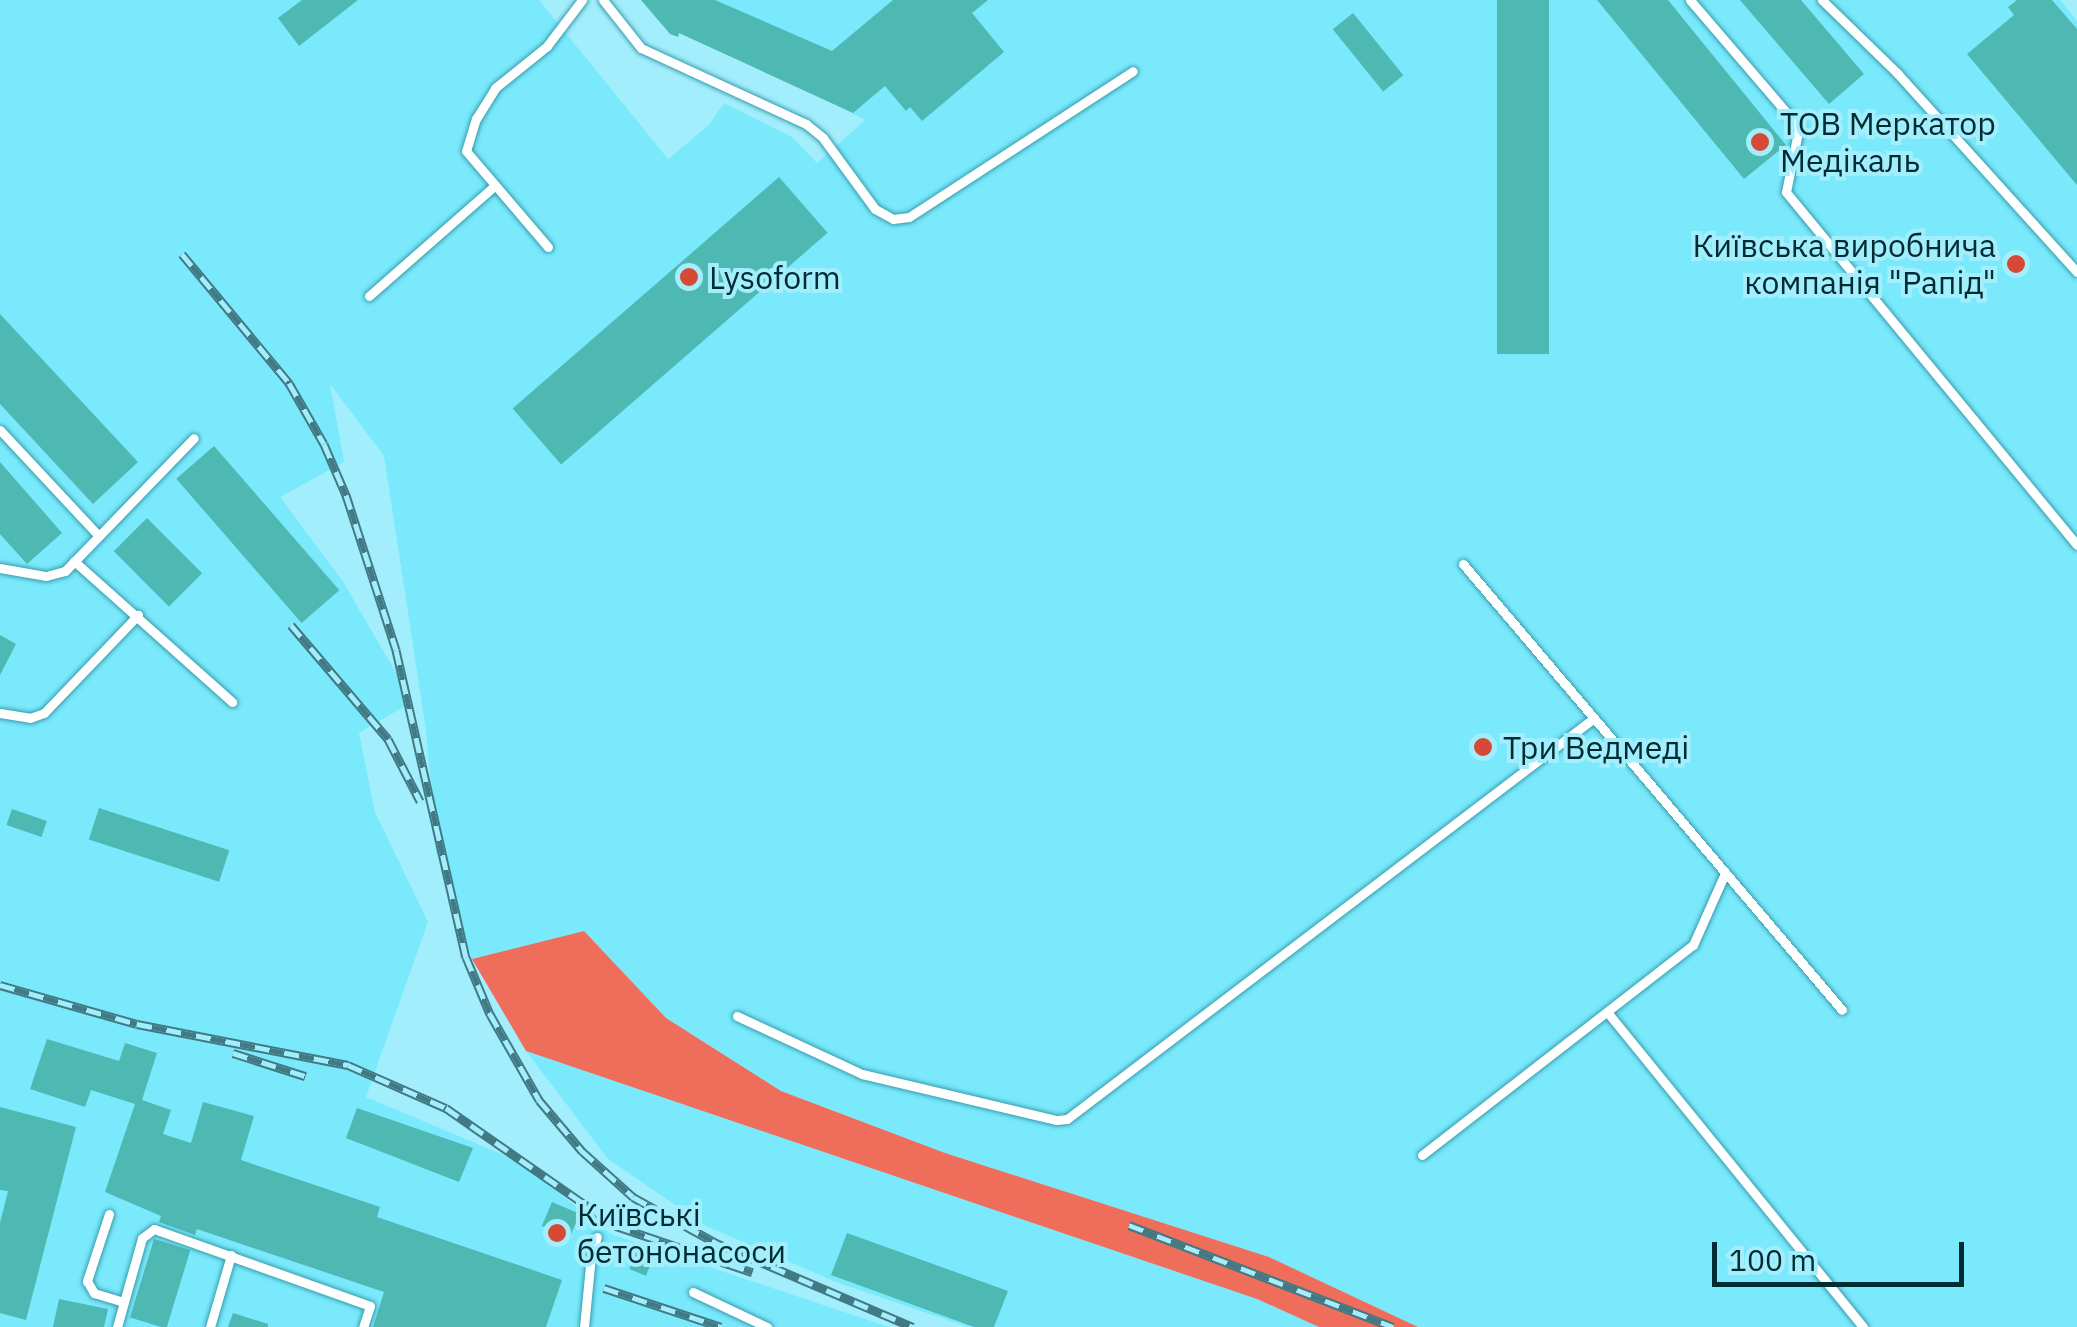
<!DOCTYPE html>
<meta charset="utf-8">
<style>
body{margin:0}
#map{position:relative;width:2077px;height:1327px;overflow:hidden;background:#a3eefc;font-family:"IBM Plex Sans",sans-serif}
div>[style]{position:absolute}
.built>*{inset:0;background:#7ae9fc}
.forest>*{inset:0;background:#ee6e5b}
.building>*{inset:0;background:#4eb8b3;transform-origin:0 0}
.roads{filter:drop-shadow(0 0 2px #369dad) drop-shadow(0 0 2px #369dad)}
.service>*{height:9px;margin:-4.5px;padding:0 4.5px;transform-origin:4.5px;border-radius:4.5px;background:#fff}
.rail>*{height:9px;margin-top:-4.5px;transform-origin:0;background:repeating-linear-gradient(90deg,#a3eefc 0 15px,#417a84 0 30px);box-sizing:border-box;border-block:2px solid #417a84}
.dots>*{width:28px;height:28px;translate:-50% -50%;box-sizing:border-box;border:5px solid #a3eefc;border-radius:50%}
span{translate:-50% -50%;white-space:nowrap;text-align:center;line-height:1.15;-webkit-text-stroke:8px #a3eefc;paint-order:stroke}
.poi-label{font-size:32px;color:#002d34}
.left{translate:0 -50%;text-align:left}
.right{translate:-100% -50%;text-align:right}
.scale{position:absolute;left:1712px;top:1242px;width:252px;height:45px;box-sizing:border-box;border:5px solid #002d34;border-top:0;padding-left:12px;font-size:30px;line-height:35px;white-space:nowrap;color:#002d34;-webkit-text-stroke:8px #a3eefc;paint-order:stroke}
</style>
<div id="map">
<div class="built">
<div style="clip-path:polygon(0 0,539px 0,668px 159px,709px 125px,724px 103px,792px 137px,817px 163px,865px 120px,806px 89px,680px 33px,678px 37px,641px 0,2060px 0,2077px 21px,2077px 1327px,1418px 1327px,1269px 1257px,945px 1153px,781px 1091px,666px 1018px,584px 931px,472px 959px,436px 852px,426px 730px,384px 456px,330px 384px,344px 462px,280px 497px,342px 580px,398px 676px,405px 706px,359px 733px,375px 812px,428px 922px,366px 1097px,518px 1161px,611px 1234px,889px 1327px,0 1327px)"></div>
<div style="clip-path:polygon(526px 1051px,1257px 1299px,1319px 1327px,968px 1327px,836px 1282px,706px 1226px,608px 1159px)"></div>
</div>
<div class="forest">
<div style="clip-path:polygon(584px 931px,666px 1018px,781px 1091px,945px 1153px,1269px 1257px,1418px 1327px,1319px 1327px,1257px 1299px,526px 1051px,472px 959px)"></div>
</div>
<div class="building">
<div style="clip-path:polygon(302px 0,358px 0,299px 46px,278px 18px)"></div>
<div style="clip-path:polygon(641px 0,715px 0,832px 51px,893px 0,988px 0,972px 13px,1004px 52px,922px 121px,910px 107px,906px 111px,885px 86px,853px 113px,679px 33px,678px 37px,670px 34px)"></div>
<div style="left:1497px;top:0;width:52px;height:354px"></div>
<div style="clip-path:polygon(1597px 0,1668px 0,1786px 145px,1744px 179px)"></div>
<div style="clip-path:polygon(1740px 0,1801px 0,1864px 74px,1829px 104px)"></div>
<div style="clip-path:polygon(2017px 0,2052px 0,2077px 29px,2077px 185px,1967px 54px,2014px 15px,2008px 7px)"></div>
<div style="left:1353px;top:13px;width:80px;height:26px;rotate:51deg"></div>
<div style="left:779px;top:177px;width:74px;height:353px;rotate:49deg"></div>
<div style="clip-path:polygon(0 314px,138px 462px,93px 504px,0 404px)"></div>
<div style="left:214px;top:446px;width:191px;height:50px;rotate:49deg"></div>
<div style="clip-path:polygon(0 462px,62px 533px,27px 564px,0 534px)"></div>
<div style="left:147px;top:518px;width:78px;height:47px;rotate:45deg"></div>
<div style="clip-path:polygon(0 635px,16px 644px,0 675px)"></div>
<div style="left:99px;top:808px;width:137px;height:33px;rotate:18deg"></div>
<div style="left:12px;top:809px;width:37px;height:17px;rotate:19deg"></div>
<div style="clip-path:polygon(47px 1039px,119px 1061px,125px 1043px,157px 1053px,142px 1100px,171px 1110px,163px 1134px,191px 1143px,203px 1102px,254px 1116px,241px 1160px,380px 1207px,377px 1217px,562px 1280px,546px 1327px,373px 1327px,384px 1292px,197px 1229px,195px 1235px,159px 1222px,161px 1216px,105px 1192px,135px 1104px,91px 1090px,85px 1107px,30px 1089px)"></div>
<div style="clip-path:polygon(0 1107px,76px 1127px,26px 1320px,0 1313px,0 1223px,8px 1191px,0 1190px)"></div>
<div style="clip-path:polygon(357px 1108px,473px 1148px,459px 1182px,346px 1138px)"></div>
<div style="left:552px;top:1202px;width:30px;height:26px;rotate:23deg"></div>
<div style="clip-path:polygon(847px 1233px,1008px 1291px,994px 1327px,974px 1327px,831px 1275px)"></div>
<div style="left:154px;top:1239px;width:38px;height:82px;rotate:17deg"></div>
<div style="left:639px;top:1245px;width:18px;height:26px;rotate:22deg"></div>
<div style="clip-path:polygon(59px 1299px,108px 1309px,104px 1327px,53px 1327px)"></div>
<div style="clip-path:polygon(233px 1313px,268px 1324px,268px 1327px,228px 1327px)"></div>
</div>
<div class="roads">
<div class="service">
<div style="left:603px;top:0;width:61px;rotate:51.6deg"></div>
<div style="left:641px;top:48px;width:182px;rotate:24.7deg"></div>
<div style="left:806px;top:124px;width:22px;rotate:39deg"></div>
<div style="left:823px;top:138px;width:88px;rotate:53.8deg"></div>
<div style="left:875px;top:209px;width:21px;rotate:29deg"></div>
<div style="left:893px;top:219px;width:16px;rotate:-7deg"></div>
<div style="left:909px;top:217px;width:267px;rotate:-33.1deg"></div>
<div style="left:1690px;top:0;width:167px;rotate:49.4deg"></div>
<div style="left:1799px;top:127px;width:66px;rotate:101.3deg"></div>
<div style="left:1786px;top:192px;width:457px;rotate:50.5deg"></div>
<div style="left:1822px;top:0;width:106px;rotate:44.2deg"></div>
<div style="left:1898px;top:74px;width:267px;rotate:47.9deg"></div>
<div style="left:548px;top:247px;width:126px;rotate:-130.5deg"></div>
<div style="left:466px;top:151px;width:34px;rotate:-73deg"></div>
<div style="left:476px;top:119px;width:36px;rotate:-58deg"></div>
<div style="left:495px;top:88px;width:67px;rotate:-38.9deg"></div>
<div style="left:547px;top:46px;width:58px;rotate:-52.7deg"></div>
<div style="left:369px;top:296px;width:167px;rotate:-41.3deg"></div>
<div style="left:0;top:430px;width:145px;rotate:47deg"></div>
<div style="left:74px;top:561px;width:212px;rotate:41.7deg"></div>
<div style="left:1463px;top:564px;width:585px;rotate:49.64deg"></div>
<div style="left:0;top:568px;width:47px;rotate:9.9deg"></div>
<div style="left:46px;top:576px;width:20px;rotate:-15deg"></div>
<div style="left:65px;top:571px;width:185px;rotate:-45.9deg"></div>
<div style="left:0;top:713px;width:30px;rotate:9deg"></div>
<div style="left:30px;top:718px;width:15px;rotate:-20deg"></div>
<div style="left:44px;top:713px;width:136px;rotate:-46.2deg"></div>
<div style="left:1608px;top:1013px;width:405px;rotate:50.9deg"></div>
<div style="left:737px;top:1016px;width:138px;rotate:24.9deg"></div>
<div style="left:862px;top:1074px;width:200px;rotate:13.3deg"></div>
<div style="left:1057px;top:1120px;width:10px;rotate:-6deg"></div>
<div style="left:1067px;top:1119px;width:662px;rotate:-37.27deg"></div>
<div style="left:1422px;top:1155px;width:343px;rotate:-37.8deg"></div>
<div style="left:1693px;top:945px;width:79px;rotate:-66deg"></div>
<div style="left:109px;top:1214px;width:71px;rotate:108.2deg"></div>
<div style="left:87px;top:1281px;width:14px;rotate:60deg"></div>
<div style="left:94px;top:1293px;width:31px;rotate:17deg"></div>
<div style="left:693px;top:1292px;width:82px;rotate:25.3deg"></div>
<div style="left:117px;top:1327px;width:92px;rotate:-74.3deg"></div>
<div style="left:142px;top:1238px;width:15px;rotate:-37deg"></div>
<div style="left:154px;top:1229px;width:229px;rotate:19.6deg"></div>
<div style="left:370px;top:1306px;width:22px;rotate:108deg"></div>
<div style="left:210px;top:1327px;width:75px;rotate:-73.7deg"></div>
<div style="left:584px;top:1327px;width:72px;rotate:-84.4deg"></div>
<div style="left:591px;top:1255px;width:19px;rotate:-72deg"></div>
</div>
</div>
<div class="rail">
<div style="left:182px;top:254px;width:168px;rotate:50.3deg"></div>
<div style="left:289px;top:383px;width:70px;rotate:60.2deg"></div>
<div style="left:324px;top:444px;width:56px;rotate:66.7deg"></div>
<div style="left:346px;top:495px;width:163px;rotate:72.1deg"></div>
<div style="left:396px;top:650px;width:315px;rotate:77.2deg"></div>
<div style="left:466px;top:957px;width:62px;rotate:67.2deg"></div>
<div style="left:490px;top:1014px;width:99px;rotate:60.3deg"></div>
<div style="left:539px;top:1100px;width:67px;rotate:49.9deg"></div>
<div style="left:582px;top:1151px;width:69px;rotate:42deg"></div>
<div style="left:633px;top:1197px;width:95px;rotate:29deg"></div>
<div style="left:716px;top:1243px;width:214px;rotate:23.1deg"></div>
<div style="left:291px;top:625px;width:150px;rotate:49.6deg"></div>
<div style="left:388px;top:739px;width:70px;rotate:62.7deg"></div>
<div style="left:0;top:985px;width:142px;rotate:15.9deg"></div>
<div style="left:137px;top:1024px;width:215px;rotate:11deg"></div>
<div style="left:348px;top:1065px;width:107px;rotate:23.7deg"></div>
<div style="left:446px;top:1108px;width:207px;rotate:34.8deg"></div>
<div style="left:616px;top:1226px;width:144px;rotate:18.7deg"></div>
<div style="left:233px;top:1053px;width:76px;rotate:17.7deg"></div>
<div style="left:1129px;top:1225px;width:283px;rotate:21.1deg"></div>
<div style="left:604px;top:1288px;width:123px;rotate:18.4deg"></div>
</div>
<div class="dots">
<div style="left:1760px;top:142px;background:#d64937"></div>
<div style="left:2016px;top:264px;background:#d64937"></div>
<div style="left:689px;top:277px;background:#d64937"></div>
<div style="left:1483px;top:747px;background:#d64937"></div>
<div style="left:557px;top:1233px;background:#d64937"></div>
</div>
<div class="poi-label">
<span class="left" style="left:1780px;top:142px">ТОВ Меркатор<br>Медікаль</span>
<span class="right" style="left:1996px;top:264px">Київська виробнича<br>компанія "Рапід"</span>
<span class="left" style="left:709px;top:277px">Lysoform</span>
<span class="left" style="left:1503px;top:747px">Три Ведмеді</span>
<span class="left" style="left:577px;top:1233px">Київські<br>бетононасоси</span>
</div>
<div class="scale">100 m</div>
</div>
